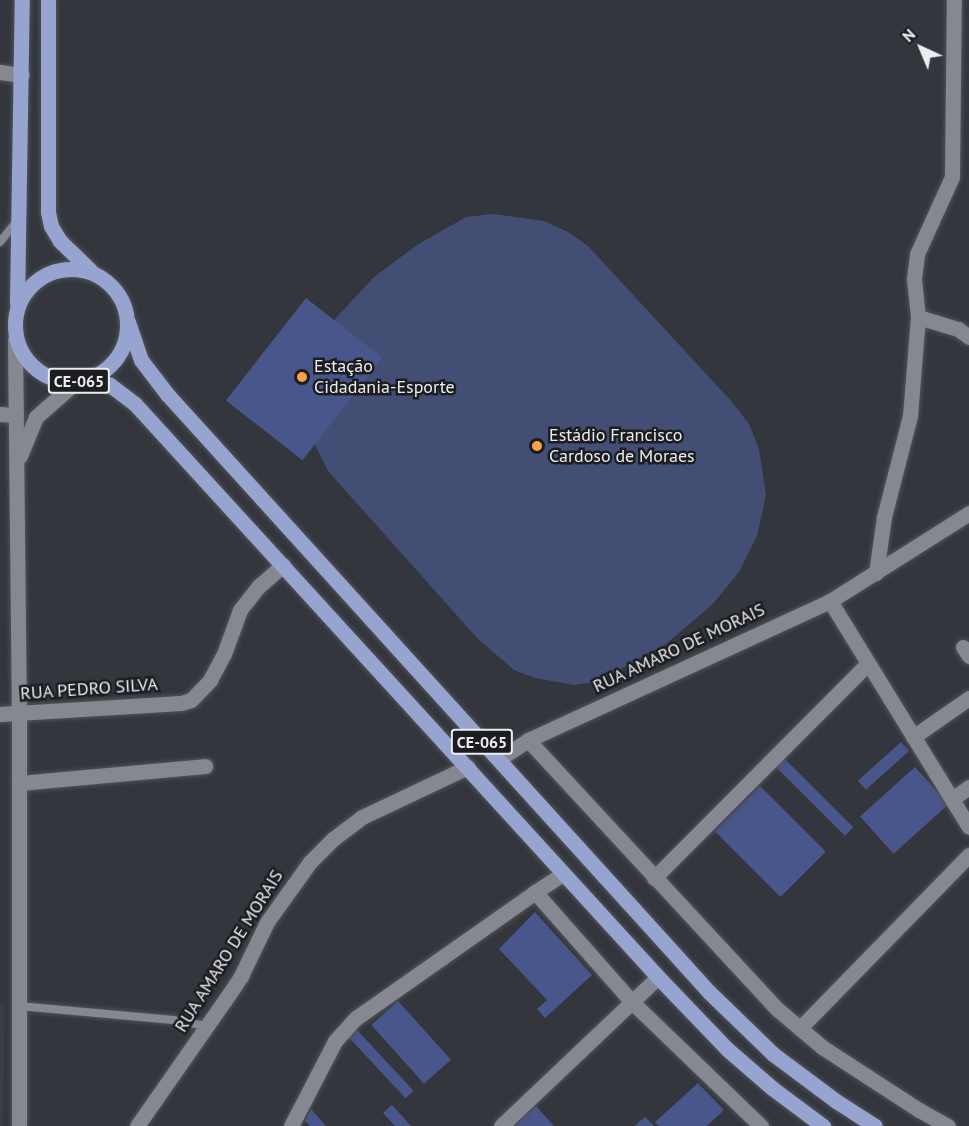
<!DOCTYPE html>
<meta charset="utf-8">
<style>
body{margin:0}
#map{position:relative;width:969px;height:1126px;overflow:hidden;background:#33363d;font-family:"PT Sans",sans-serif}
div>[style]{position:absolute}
.built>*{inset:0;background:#393d4b}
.green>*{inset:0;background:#434e74}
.building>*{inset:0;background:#48568b;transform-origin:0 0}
.roads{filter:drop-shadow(0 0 2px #515359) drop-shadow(0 0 2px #515359)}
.lane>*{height:8px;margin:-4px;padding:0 4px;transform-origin:4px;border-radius:4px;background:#858890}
.street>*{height:15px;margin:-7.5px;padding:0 7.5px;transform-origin:7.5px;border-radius:7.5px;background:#858890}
.secondary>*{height:15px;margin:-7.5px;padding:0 7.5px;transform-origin:7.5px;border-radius:7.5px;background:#858890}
.primary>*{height:15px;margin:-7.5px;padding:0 7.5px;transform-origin:7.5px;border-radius:7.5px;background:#97a4cf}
.primary>.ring{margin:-7.5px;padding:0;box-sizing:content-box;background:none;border:15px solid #97a4cf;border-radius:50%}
.dots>*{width:16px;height:16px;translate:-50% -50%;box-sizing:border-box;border:3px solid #1c1d21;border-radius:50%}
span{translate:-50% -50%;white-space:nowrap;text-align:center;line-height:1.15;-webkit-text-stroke:5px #1c1d21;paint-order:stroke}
.shield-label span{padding:2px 4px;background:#1c1d21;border:2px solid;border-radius:4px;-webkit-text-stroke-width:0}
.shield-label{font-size:16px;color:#ebedf1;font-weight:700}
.poi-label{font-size:18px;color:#ebedf1}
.left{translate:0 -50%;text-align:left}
.street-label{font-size:18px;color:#ebedf1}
.north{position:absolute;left:891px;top:18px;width:60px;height:60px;-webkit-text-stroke:4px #1c1d21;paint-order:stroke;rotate:316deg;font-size:16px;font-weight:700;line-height:24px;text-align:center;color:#ebedf1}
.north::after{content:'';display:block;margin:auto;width:21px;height:27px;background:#ebedf1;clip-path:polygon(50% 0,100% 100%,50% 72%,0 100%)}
</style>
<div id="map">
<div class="built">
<div style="clip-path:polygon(0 1002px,5px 1005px,3px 1126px,0 1126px)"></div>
</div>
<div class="green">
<div style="clip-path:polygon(493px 214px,544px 221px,568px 232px,588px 246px,732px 402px,749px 424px,759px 449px,766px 495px,757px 536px,739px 572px,712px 605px,666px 644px,597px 682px,574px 685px,535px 678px,514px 670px,478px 639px,328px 471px,314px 443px,307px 413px,321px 341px,335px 319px,374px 277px,417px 245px,466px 217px)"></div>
</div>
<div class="building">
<div style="left:306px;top:298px;width:97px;height:130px;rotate:38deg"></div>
<div style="left:901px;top:742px;width:12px;height:58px;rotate:48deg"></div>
<div style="left:784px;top:758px;width:98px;height:12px;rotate:45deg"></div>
<div style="left:915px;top:767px;width:50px;height:74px;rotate:48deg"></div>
<div style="left:760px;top:786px;width:93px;height:64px;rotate:45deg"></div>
<div style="clip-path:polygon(535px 912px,592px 975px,545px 1018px,537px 1009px,547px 1000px,499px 949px)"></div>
<div style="left:398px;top:1001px;width:79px;height:36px;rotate:48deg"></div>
<div style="left:357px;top:1030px;width:83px;height:11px;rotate:47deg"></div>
<div style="clip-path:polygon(698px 1083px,724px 1110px,707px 1126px,659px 1126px,655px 1122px)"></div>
<div style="clip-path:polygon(392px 1105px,411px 1126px,395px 1126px,383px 1113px)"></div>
<div style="clip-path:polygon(536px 1106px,554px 1126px,514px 1126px,526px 1115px)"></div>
<div style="clip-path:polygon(311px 1109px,326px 1126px,310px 1126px,305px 1121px)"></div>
<div style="clip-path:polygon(645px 1117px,654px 1126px,635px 1126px,639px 1122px)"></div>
</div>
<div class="roads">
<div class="lane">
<div style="left:0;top:242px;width:28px;rotate:-51deg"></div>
<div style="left:19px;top:1006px;width:155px;rotate:5.2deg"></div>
<div style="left:173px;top:1020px;width:35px;rotate:10deg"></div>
</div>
<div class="street">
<div style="left:0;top:72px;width:22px;rotate:8deg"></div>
<div style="left:918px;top:317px;width:42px;rotate:16.7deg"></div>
<div style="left:958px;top:329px;width:14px;rotate:36deg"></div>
<div style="left:0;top:414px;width:16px;rotate:4deg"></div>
<div style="left:876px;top:573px;width:57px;rotate:-81.9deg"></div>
<div style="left:884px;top:517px;width:104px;rotate:-75.6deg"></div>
<div style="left:910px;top:416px;width:99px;rotate:-85.4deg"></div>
<div style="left:918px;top:317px;width:38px;rotate:-96deg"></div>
<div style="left:914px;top:279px;width:25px;rotate:-83deg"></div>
<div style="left:917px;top:254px;width:85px;rotate:-65.6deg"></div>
<div style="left:952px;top:177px;width:177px;rotate:-89.4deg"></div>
<div style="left:830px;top:601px;width:265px;rotate:58.4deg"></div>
<div style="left:963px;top:647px;width:11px;rotate:56deg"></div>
<div style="left:0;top:714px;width:181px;rotate:-3.5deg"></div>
<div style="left:181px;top:703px;width:10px;rotate:-17deg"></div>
<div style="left:191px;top:700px;width:28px;rotate:-46deg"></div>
<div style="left:210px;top:680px;width:30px;rotate:-62deg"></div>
<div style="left:224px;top:654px;width:47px;rotate:-70deg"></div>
<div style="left:240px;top:610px;width:31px;rotate:-52deg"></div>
<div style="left:259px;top:586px;width:32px;rotate:-41deg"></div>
<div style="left:913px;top:737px;width:68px;rotate:-34.9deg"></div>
<div style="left:528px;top:740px;width:365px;rotate:47.2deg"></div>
<div style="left:776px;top:1008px;width:60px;rotate:40.3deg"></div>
<div style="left:822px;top:1047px;width:116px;rotate:33deg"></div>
<div style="left:919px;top:1110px;width:33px;rotate:29deg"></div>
<div style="left:499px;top:759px;width:35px;rotate:-33deg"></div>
<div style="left:528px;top:740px;width:332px;rotate:-24.7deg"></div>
<div style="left:830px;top:601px;width:165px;rotate:-32.3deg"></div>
<div style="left:19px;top:783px;width:187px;rotate:-5.2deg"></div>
<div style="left:952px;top:799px;width:21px;rotate:-35deg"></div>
<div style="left:654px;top:878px;width:302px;rotate:-45.1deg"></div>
<div style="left:535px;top:892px;width:33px;rotate:-33deg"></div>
<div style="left:800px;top:1028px;width:242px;rotate:-45.7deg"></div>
<div style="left:137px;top:1126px;width:154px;rotate:-55.1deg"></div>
<div style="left:225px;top:1000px;width:29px;rotate:-56deg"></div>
<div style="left:241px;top:976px;width:60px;rotate:-64.3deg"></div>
<div style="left:267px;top:922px;width:74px;rotate:-54.4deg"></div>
<div style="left:310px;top:862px;width:33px;rotate:-45deg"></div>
<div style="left:333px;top:839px;width:36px;rotate:-37deg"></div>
<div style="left:362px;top:817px;width:117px;rotate:-25.3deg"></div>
<div style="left:291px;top:1126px;width:96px;rotate:-62.6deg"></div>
<div style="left:335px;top:1041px;width:31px;rotate:-48deg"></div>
<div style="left:356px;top:1018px;width:219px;rotate:-35.1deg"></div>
<div style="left:535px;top:892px;width:148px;rotate:48.6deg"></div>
<div style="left:633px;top:1003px;width:178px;rotate:43.9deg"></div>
<div style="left:501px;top:1126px;width:216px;rotate:-43.5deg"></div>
</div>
<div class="secondary">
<div style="left:15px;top:340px;width:373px;rotate:89.4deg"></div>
<div style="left:19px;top:713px;width:413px;rotate:90deg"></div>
<div style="left:20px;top:456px;width:42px;rotate:-67.7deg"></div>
<div style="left:36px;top:417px;width:55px;rotate:-41.3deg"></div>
</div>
<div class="primary">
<div style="left:48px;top:0;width:212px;rotate:90deg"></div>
<div style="left:48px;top:212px;width:14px;rotate:78deg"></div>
<div style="left:51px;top:226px;width:17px;rotate:59deg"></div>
<div style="left:60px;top:241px;width:42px;rotate:44deg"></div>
<div class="ring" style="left:15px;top:269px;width:97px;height:97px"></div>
<div style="left:17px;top:303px;width:303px;rotate:-89.1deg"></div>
<div style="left:128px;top:322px;width:40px;rotate:71.1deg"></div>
<div style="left:141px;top:360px;width:43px;rotate:52.6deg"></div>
<div style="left:167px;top:394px;width:807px;rotate:47.81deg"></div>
<div style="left:709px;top:992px;width:89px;rotate:44.1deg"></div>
<div style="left:773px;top:1054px;width:79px;rotate:36.7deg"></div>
<div style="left:836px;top:1101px;width:46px;rotate:32.7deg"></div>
<div style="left:91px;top:378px;width:20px;rotate:20deg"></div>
<div style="left:110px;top:385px;width:31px;rotate:37deg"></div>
<div style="left:135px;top:404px;width:776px;rotate:47.61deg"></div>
<div style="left:658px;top:977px;width:100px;rotate:46.2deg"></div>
<div style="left:727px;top:1049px;width:60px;rotate:40.9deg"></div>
<div style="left:772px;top:1088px;width:64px;rotate:36.7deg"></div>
</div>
</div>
<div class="dots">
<div style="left:302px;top:377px;background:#f8a04b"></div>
<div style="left:537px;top:446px;background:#f8a04b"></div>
</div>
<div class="shield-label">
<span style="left:79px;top:381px">CE-065</span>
<span style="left:482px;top:742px">CE-065</span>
</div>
<div class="poi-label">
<span class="left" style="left:314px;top:377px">Estação<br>Cidadania-Esporte</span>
<span class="left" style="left:549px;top:446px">Estádio Francisco<br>Cardoso de Moraes</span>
</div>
<div class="street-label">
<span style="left:679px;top:648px;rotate:-25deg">RUA AMARO DE MORAIS</span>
<span style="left:89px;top:689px;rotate:-4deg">RUA PEDRO SILVA</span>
<span style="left:229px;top:951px;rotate:-58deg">RUA AMARO DE MORAIS</span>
</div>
<div class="north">N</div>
</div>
